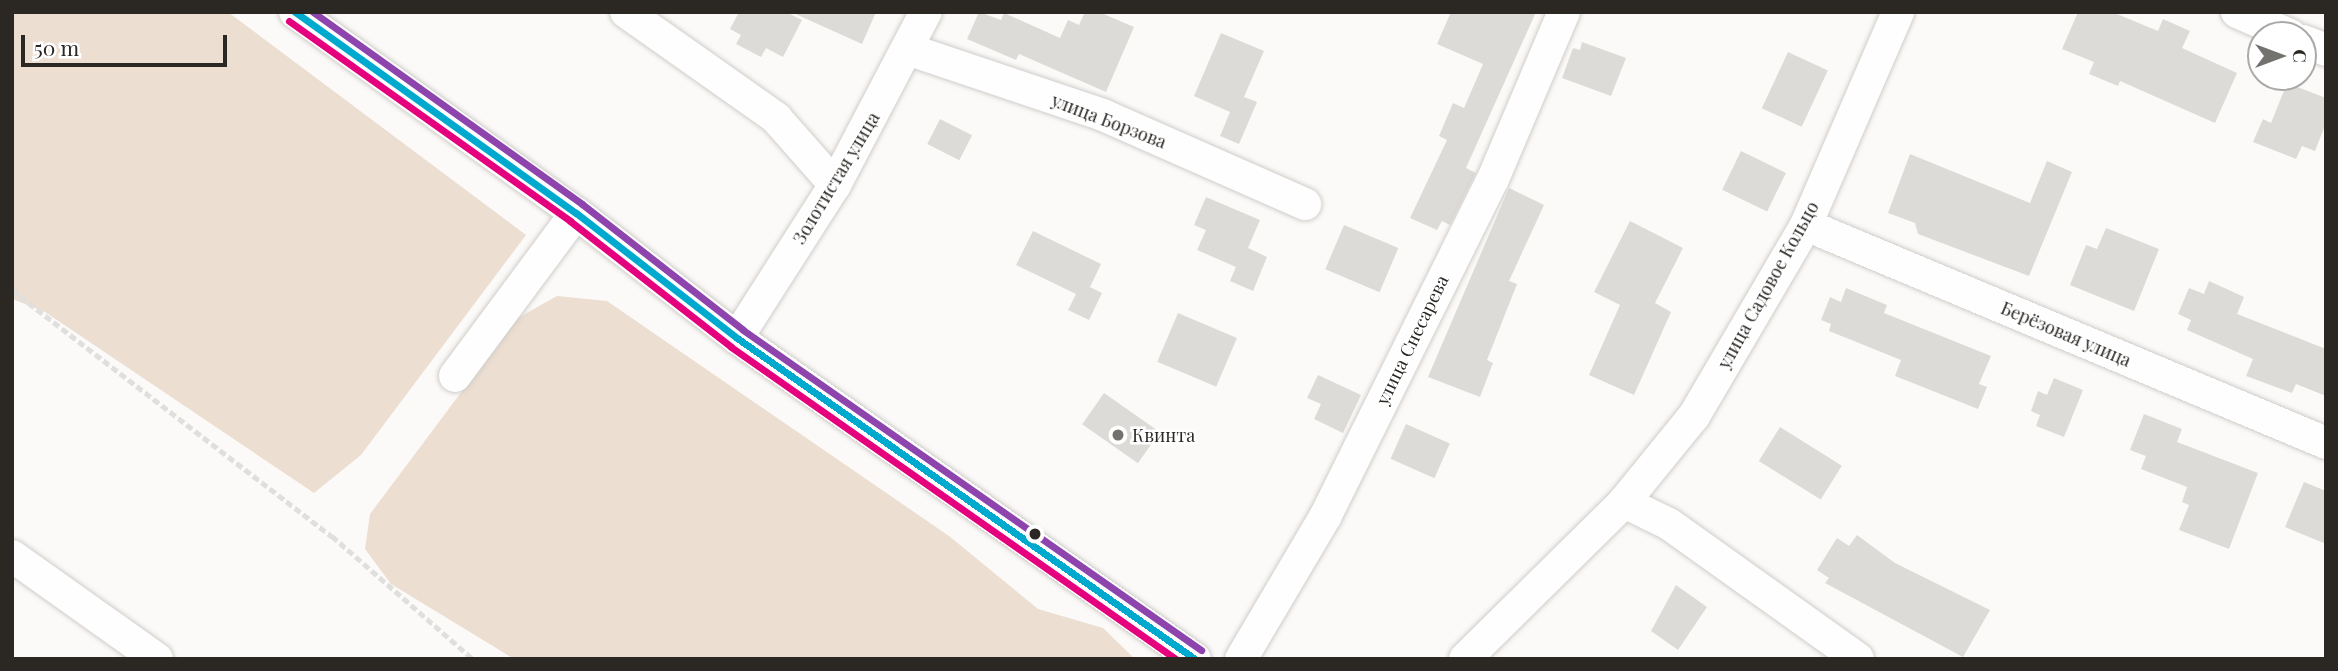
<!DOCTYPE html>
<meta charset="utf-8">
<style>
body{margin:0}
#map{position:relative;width:2338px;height:671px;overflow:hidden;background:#fcfaf8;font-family:"Playfair Display",serif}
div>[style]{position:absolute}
.green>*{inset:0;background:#ecded1}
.building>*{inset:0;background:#dddbd8;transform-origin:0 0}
.path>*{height:4.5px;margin-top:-2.25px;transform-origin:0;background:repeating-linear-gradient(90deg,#dfdfde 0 7px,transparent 0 10.5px)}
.roads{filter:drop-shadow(0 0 2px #cfcdca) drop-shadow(0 0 2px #cfcdca)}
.minor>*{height:32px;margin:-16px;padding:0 16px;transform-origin:16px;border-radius:16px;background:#fffefe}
.bus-1>*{height:7px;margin:-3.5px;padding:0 3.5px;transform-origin:3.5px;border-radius:3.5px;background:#00a9ce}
.bus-2>*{height:7px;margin:-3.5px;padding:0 3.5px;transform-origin:3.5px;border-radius:3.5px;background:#e5007d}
.bus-3>*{height:7px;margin:-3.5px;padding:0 3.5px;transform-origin:3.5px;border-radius:3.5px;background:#8e44ad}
.dots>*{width:19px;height:19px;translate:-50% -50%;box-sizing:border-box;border:4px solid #fff;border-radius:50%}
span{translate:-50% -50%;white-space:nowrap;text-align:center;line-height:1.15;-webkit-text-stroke:5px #fff;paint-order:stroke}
.street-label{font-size:18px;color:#2b2824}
.poi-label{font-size:18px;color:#2b2824}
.left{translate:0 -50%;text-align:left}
.frame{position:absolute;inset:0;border:14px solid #2b2824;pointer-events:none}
.north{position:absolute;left:2247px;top:21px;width:70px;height:70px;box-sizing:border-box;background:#fff;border:2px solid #aaa9a7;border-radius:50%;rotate:90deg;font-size:19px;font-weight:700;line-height:28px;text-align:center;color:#2b2824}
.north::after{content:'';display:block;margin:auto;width:24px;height:32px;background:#74726e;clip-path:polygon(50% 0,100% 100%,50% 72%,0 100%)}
.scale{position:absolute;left:21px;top:35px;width:206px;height:32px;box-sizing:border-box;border:4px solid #2b2824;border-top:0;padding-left:9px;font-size:21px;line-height:24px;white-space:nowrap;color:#2b2824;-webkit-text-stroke:5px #fff;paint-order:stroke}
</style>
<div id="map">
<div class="green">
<div style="clip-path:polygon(12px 12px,228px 12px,526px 235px,361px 455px,314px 493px,45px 312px,12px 299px)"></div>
<div style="clip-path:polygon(557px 296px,607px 301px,949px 536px,1038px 609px,1103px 628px,1135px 659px,514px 659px,391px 584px,365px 549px,370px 514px,516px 319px)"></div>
</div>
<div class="building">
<div style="clip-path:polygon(739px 12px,786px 12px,802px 20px,783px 57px,766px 48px,761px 57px,736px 44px,741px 35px,730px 29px)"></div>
<div style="clip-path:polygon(791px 12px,876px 12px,862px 44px)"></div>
<div style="clip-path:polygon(979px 12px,1001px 20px,1004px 13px,1060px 38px,1068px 20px,1079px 25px,1085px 12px,1099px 12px,1134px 27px,1106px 92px,1019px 54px,1016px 60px,967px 39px)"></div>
<div style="clip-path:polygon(1451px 12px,1536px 12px,1466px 168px,1476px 173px,1450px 225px,1442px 221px,1437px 230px,1410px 218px,1447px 140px,1439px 136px,1453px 103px,1464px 108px,1483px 64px,1437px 44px)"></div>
<div style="clip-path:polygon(2078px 12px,2112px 12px,2158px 31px,2163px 19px,2190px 31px,2182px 48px,2237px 73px,2215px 123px,2120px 81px,2118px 86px,2089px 74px,2094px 62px,2062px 49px)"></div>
<div style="clip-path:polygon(1221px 33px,1264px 51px,1244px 97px,1257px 102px,1239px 144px,1220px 136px,1230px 112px,1194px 96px)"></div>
<div style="clip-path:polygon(1582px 42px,1626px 58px,1611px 96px,1562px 78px,1573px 48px,1580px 50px)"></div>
<div style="left:1788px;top:52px;width:44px;height:62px;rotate:25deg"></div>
<div style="clip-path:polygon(2287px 83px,2326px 98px,2326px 123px,2315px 151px,2302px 146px,2296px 159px,2253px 142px,2263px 119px,2271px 123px)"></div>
<div style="left:940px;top:119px;width:36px;height:28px;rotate:27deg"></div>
<div style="left:1741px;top:151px;width:50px;height:43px;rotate:26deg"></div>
<div style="clip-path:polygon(1910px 154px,2030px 203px,2047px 161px,2072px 172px,2029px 276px,1918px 234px,1915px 223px,1888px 213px)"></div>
<div style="clip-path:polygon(1509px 188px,1544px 205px,1509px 281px,1517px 284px,1487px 360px,1493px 363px,1480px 397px,1428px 377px)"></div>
<div style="clip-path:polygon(1206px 197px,1260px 220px,1248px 248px,1267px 257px,1253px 291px,1230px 281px,1236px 267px,1197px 250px,1206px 230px,1194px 225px)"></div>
<div style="clip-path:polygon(1630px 221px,1683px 248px,1655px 303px,1671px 312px,1634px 395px,1589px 375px,1620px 305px,1594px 292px)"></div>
<div style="left:1344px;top:225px;width:59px;height:48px;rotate:23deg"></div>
<div style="clip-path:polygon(2106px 228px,2159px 249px,2134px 311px,2070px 285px,2086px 245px,2097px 249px)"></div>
<div style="clip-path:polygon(1033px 231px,1101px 264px,1090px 287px,1102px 293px,1089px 320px,1068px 310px,1076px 294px,1016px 265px)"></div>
<div style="clip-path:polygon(2209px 281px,2244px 297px,2237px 314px,2326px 349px,2326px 396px,2296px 384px,2292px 393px,2246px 376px,2253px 359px,2187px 330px,2191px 320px,2178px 314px,2189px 288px,2204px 294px)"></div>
<div style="clip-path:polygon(1846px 288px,1887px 305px,1884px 313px,1991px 356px,1979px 384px,1987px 387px,1978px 409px,1895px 376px,1901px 360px,1829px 331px,1831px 324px,1821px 320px,1830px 297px,1841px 302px)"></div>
<div style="left:1178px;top:313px;width:64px;height:53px;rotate:23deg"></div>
<div style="clip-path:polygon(1318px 375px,1361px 395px,1343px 433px,1314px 419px,1321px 404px,1307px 398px)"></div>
<div style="clip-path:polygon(2054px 378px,2083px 390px,2064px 437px,2036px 426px,2040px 415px,2031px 411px,2038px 391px,2047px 395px)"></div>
<div style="left:1104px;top:393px;width:68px;height:38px;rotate:35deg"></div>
<div style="clip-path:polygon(2144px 414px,2182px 429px,2177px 442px,2258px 473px,2229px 549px,2179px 530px,2189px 505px,2182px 502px,2187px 487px,2141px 469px,2146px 456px,2130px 450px)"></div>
<div style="left:1406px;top:424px;width:48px;height:38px;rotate:24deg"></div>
<div style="left:1780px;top:427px;width:73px;height:40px;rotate:32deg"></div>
<div style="clip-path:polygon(2304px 482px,2326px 491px,2326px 544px,2285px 527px)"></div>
<div style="clip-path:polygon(1857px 535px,1895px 563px,1990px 610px,1963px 657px,1825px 583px,1829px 578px,1817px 570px,1837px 538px,1849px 546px)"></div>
<div style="clip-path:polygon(1676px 585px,1707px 607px,1678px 650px,1651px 631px)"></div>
</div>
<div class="path">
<div style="left:12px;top:290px;width:404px;rotate:37.6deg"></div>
<div style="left:332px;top:536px;width:187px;rotate:41.1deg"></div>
</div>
<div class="roads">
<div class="minor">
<div style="left:295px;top:12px;width:345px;rotate:35.6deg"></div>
<div style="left:576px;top:213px;width:204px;rotate:37.8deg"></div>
<div style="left:737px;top:338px;width:559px;rotate:35.03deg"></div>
<div style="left:626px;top:12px;width:184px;rotate:35.2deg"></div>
<div style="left:776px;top:118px;width:89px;rotate:48.6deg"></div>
<div style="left:2237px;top:12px;width:58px;rotate:23.5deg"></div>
<div style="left:2303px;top:41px;width:25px;rotate:21deg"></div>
<div style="left:910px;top:50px;width:204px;rotate:18.6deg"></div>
<div style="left:1103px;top:115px;width:221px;rotate:23.8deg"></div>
<div style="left:1806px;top:225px;width:564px;rotate:22.74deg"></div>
<div style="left:737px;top:338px;width:182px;rotate:-57.4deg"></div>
<div style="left:835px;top:185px;width:195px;rotate:-62.3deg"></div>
<div style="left:455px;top:376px;width:203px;rotate:-53.4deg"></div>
<div style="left:1624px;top:502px;width:50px;rotate:26.1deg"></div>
<div style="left:1669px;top:524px;width:232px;rotate:35.5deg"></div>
<div style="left:12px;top:556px;width:178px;rotate:35.4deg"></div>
<div style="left:1241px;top:659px;width:167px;rotate:-59.4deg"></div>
<div style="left:1326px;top:515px;width:375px;rotate:-63.6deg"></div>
<div style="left:1493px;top:179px;width:181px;rotate:-67deg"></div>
<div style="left:1465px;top:659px;width:223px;rotate:-44.6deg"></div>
<div style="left:1624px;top:502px;width:111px;rotate:-50.9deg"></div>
<div style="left:1694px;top:416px;width:221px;rotate:-59.6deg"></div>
<div style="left:1806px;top:225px;width:232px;rotate:-66.6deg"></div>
</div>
</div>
<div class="bus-1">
<div style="left:295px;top:12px;width:345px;rotate:35.6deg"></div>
<div style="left:576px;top:213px;width:204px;rotate:37.8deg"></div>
<div style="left:737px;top:338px;width:559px;rotate:35.03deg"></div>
</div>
<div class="bus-2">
<div style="left:289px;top:21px;width:345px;rotate:35.4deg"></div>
<div style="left:570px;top:221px;width:204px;rotate:38deg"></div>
<div style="left:731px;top:347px;width:543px;rotate:35.04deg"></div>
</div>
<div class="bus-3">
<div style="left:313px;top:12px;width:330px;rotate:35.5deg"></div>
<div style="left:582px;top:204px;width:204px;rotate:38deg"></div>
<div style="left:743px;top:330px;width:559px;rotate:34.94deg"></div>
</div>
<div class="dots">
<div style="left:1118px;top:435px;background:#74726e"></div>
<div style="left:1035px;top:534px;background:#2b2824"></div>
</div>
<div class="street-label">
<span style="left:1109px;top:121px;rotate:21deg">улица Борзова</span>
<span style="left:836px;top:178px;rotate:-59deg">Золотистая улица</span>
<span style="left:1768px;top:285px;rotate:-61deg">улица Садовое Кольцо</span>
<span style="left:2066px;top:334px;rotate:23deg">Берёзовая улица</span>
<span style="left:1412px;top:340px;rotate:-64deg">улица Снесарева</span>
</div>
<div class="poi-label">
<span class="left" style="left:1132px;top:435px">Квинта</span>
</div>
<div class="frame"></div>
<div class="north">С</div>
<div class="scale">50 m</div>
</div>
